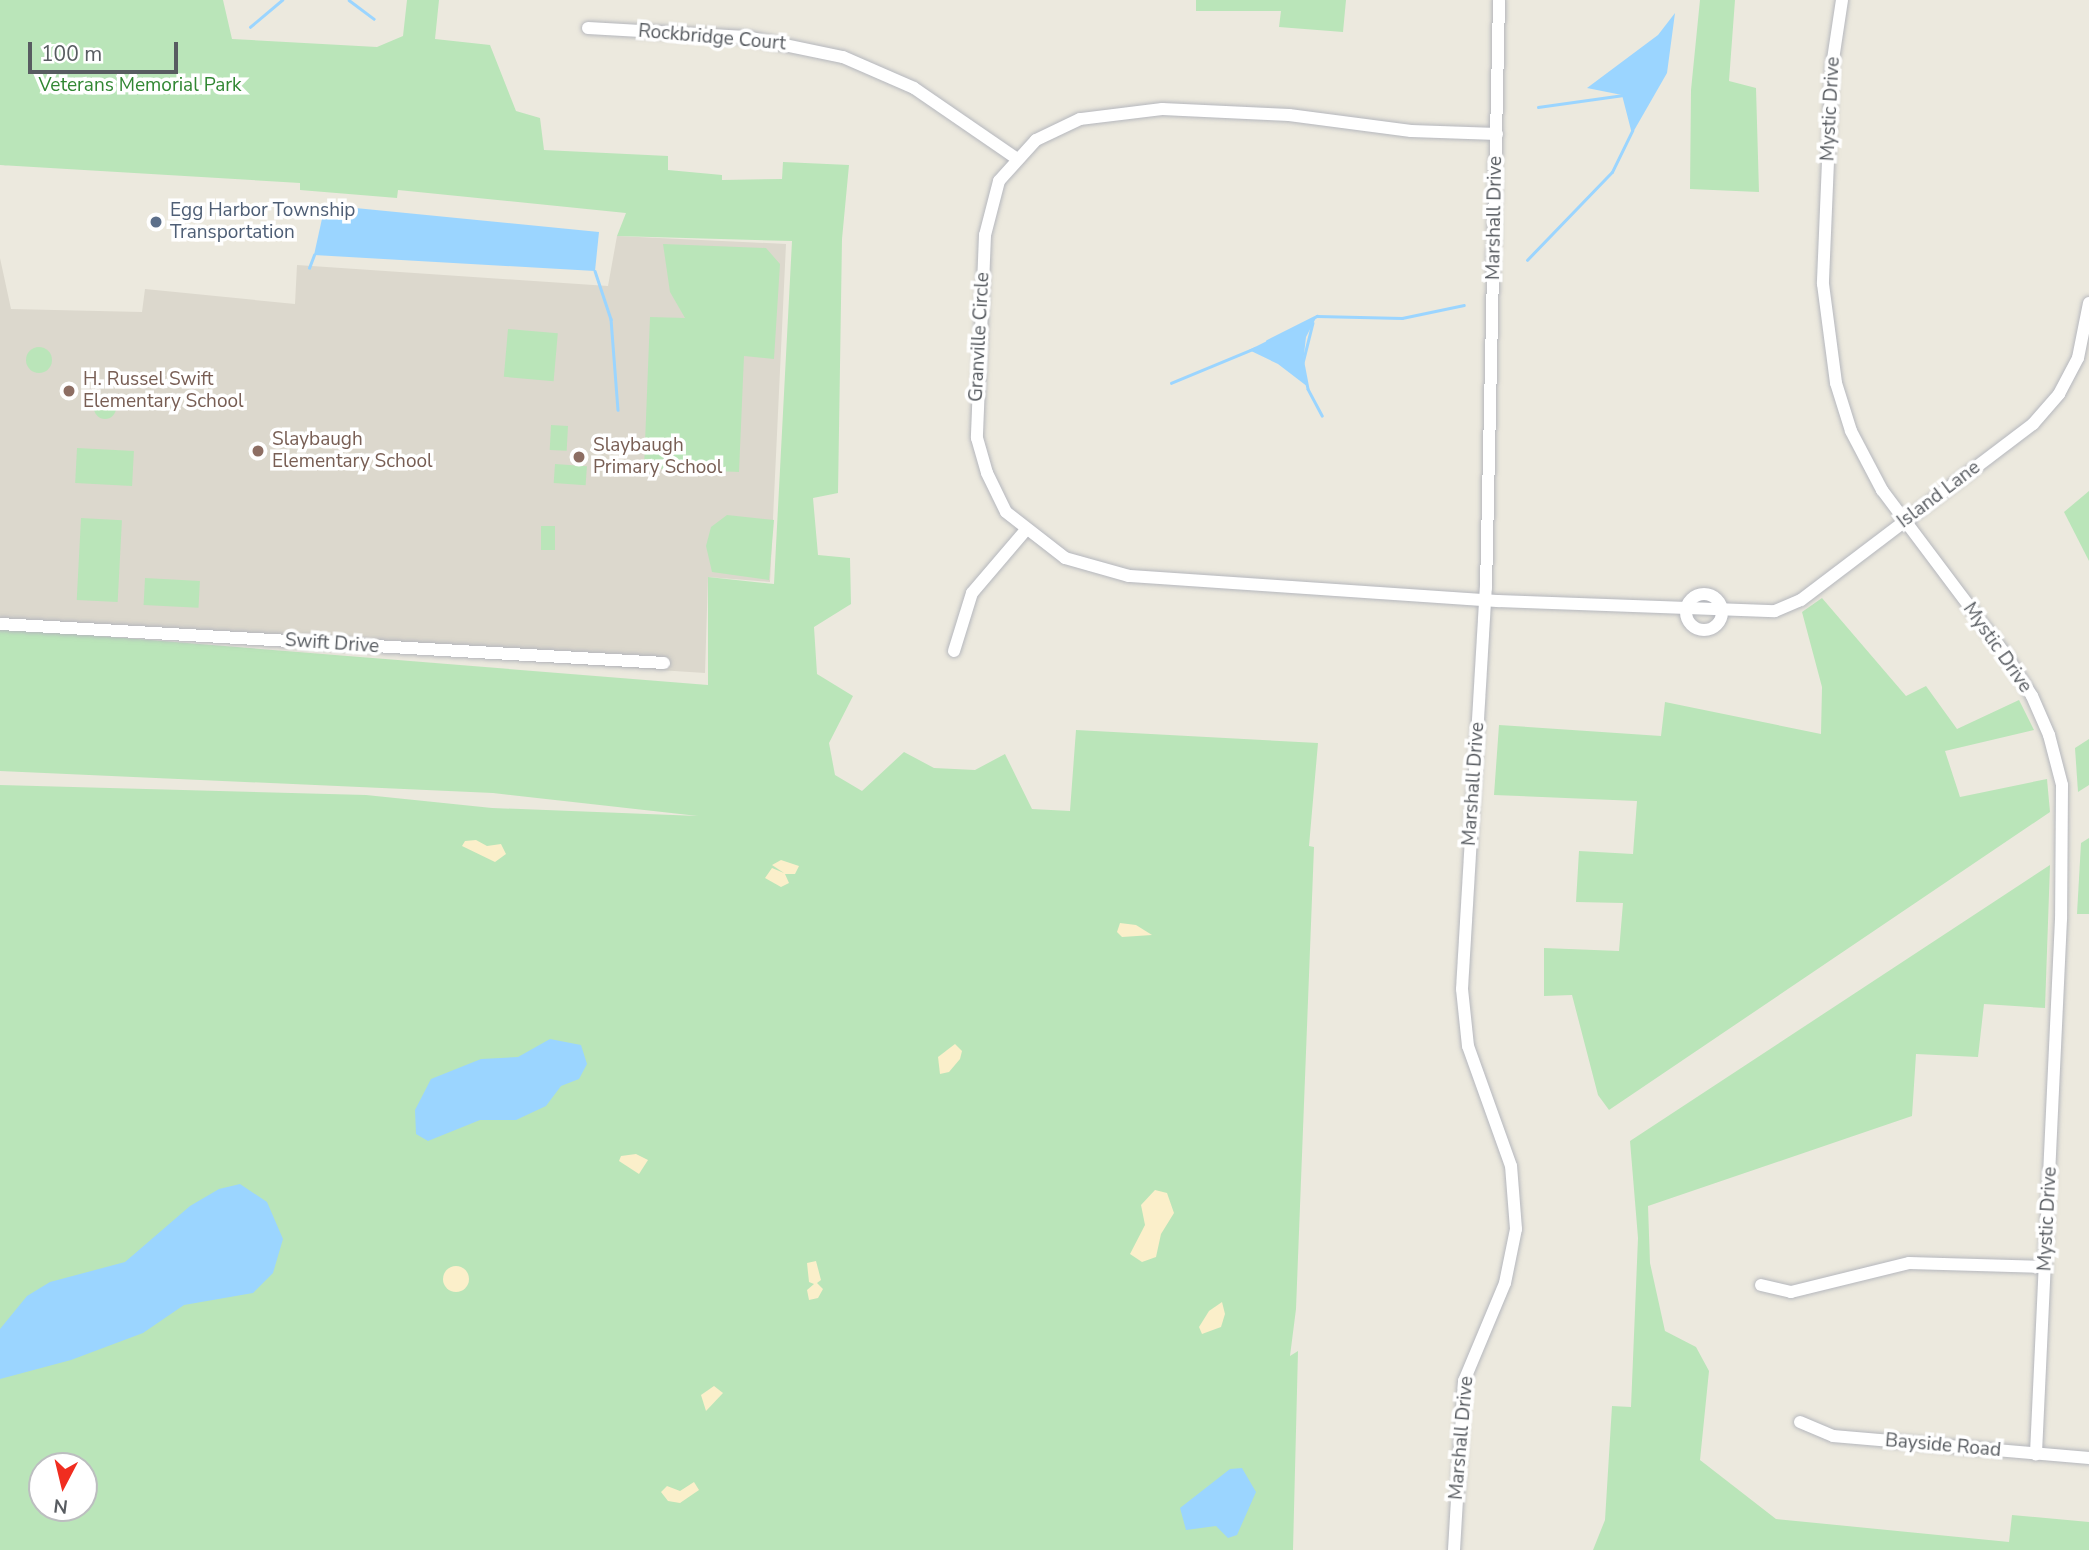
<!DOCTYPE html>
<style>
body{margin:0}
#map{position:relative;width:2089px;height:1550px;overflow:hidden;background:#ece9de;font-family:"Nunito Sans",sans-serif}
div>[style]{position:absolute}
.education>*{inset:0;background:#dcd8cd}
.green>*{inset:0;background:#bae5b9;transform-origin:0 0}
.round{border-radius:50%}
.sand>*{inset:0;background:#fbefca}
.water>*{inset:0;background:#9bd5ff}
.stream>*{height:2.5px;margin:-1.25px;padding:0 1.25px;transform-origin:1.25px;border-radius:1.25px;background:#9bd5ff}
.roads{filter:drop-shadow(0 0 2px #b5b7bd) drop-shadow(0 0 2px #b5b7bd)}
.minor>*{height:12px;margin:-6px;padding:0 6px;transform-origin:6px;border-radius:6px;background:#fff}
.minor>.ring{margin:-6px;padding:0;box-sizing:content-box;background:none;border:12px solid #fff;border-radius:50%}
.dots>*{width:19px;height:19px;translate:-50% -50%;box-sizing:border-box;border:4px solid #fff;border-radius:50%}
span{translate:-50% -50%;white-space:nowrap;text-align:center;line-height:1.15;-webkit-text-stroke:7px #fff;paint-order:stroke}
.street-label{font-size:19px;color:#585c61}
.park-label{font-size:19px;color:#318733}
.service-label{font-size:19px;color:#4e5e75}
.left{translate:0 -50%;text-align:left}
.education-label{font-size:19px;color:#785e54}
.north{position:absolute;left:28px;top:1452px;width:70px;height:70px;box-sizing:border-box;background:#fff;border:2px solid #bcbec0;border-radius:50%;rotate:187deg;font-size:19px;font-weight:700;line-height:28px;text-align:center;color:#585c61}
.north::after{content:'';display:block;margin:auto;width:24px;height:32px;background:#f02d20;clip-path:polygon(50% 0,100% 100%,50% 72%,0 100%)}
.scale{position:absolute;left:28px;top:42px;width:150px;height:32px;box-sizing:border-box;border:4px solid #585c61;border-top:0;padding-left:9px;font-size:21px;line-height:24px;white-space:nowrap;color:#585c61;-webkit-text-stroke:5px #fff;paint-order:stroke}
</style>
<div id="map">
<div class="education">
<div style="clip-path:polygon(617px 236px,786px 244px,770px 582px,708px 577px,705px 673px,472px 658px,417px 649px,0 624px,0 258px,11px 309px,142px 312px,145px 289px,295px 304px,297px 265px,608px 286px)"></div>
</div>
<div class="green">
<div style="clip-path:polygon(evenodd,0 0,223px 0,232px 39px,377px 47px,403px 36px,407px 0,439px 0,435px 39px,490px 45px,516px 111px,540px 118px,544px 150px,668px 156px,668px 170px,722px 175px,722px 180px,782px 179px,783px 162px,849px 165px,842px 239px,838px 493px,813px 498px,818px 555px,850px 558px,851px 604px,814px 627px,817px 674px,853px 696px,829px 743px,835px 775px,862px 791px,904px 752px,934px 768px,975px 770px,1005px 754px,1032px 809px,1070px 811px,1076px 730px,1318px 743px,1309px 846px,1314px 847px,1296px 1309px,1290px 1356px,1298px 1351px,1293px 1550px,0 1550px,0 785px,366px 795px,492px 808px,698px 816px,493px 793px,0 771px,0 628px,708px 685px,708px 577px,774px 584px,792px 241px,617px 236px,626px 213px,398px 190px,397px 198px,300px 190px,300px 183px,0 165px,0 0,42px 1466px,84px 1466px,84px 1508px,42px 1508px,42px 1466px)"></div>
<div style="clip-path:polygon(1196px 0,1346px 0,1343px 32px,1279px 27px,1281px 11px,1196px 11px)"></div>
<div style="clip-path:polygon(1700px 0,1735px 0,1729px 81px,1756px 88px,1759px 192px,1690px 189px,1691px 90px)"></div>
<div style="clip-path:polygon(663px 244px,766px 248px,780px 264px,774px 359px,744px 356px,739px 472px,644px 468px,650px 317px,685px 318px,670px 292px)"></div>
<div style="left:508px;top:329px;width:50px;height:48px;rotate:5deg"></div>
<div class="round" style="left:26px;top:347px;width:26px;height:26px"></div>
<div class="round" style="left:94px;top:397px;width:22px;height:22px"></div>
<div style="left:551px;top:425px;width:17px;height:25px;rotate:3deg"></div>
<div style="left:77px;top:448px;width:57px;height:35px;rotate:3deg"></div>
<div style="left:555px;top:464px;width:32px;height:19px;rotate:4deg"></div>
<div style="clip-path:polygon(2089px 491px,2089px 561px,2064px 512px)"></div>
<div style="clip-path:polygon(727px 515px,774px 520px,769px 580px,712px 572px,706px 546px,711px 527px)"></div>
<div style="left:81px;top:518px;width:41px;height:82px;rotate:3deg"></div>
<div style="left:541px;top:526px;width:14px;height:24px"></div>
<div style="left:145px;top:578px;width:55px;height:27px;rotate:3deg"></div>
<div style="clip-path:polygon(1822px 598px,1906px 696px,1926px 686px,1957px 729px,2019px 700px,2034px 730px,1945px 751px,1960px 797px,2047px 779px,2050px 812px,1609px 1110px,1598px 1095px,1572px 995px,1544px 996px,1544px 948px,1619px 951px,1623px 903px,1576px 902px,1579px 851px,1633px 854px,1637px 801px,1494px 795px,1499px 725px,1661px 736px,1665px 702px,1821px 734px,1822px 687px,1802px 612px)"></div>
<div style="clip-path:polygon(2089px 739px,2089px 785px,2078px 792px,2075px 748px)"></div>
<div style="clip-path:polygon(2089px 838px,2089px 914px,2077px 914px,2081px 843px)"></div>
<div style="clip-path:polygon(2050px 865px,2045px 1008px,1984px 1004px,1978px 1057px,1916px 1054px,1912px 1116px,1648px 1206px,1650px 1263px,1665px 1331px,1696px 1347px,1709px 1371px,1700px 1460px,1776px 1519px,2009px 1542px,2012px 1515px,2089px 1522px,2089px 1550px,1593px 1550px,1605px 1520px,1612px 1406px,1631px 1407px,1638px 1238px,1630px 1141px)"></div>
</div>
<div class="sand">
<div style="clip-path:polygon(476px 840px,487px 846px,501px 844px,506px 854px,495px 862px,462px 846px,465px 841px)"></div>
<div style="clip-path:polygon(781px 860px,799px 866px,795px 874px,785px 874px,789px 883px,781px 887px,765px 878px,772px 868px,784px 873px,772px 865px)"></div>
<div style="clip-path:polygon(1120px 923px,1136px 925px,1152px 935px,1122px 937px,1117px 932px)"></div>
<div style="clip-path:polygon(955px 1044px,962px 1051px,960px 1059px,949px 1072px,940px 1074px,938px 1057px)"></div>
<div style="clip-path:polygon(636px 1154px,648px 1160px,639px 1174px,619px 1161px,621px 1156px)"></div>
<div style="clip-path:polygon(1155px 1190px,1167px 1193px,1174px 1213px,1161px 1234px,1156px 1257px,1142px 1262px,1130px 1254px,1145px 1225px,1141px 1205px)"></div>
<div style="clip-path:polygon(816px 1261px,821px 1280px,817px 1283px,823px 1289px,818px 1298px,809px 1300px,807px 1290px,814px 1284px,809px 1282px,807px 1263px)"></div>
<div class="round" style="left:443px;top:1266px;width:26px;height:26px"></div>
<div style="clip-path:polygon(1222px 1302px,1225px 1314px,1221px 1327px,1202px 1334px,1199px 1327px,1209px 1311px)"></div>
<div style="clip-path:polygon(714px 1386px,723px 1393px,706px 1411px,701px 1395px)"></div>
<div style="clip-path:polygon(694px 1482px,699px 1490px,680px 1503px,668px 1501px,661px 1492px,667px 1486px,680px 1491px)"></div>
</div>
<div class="water">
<div style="clip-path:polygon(1675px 13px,1667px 73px,1632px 134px,1622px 95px,1587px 88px,1658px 35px)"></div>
<div style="clip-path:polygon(325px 205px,599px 232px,595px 271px,314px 255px)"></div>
<div style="clip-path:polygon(1317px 316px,1306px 337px,1303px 363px,1308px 387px,1278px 364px,1249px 350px)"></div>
<div style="clip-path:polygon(550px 1039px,581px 1045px,587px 1064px,579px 1079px,561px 1086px,546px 1106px,516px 1120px,480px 1120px,428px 1141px,416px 1134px,415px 1110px,431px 1079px,481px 1059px,518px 1057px)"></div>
<div style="clip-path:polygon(240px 1184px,267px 1202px,283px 1239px,273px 1273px,253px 1293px,184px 1305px,143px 1333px,71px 1360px,0 1379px,0 1329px,27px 1296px,50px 1282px,125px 1262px,190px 1206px,219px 1189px)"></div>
<div style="clip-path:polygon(1242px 1468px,1256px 1492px,1237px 1535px,1228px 1538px,1216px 1526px,1186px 1530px,1180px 1508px,1230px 1469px)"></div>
</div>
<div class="stream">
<div style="left:349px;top:0;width:31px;rotate:37deg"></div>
<div style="left:250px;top:27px;width:42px;rotate:-40.2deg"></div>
<div style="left:1538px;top:107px;width:86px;rotate:-8deg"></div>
<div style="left:1527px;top:260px;width:122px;rotate:-46deg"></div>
<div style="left:1612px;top:172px;width:46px;rotate:-64deg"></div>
<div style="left:309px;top:268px;width:14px;rotate:-69deg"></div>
<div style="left:595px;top:271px;width:51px;rotate:71.6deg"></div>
<div style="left:611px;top:319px;width:91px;rotate:85.6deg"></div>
<div style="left:1313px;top:323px;width:41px;rotate:104deg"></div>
<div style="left:1303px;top:363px;width:26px;rotate:79deg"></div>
<div style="left:1308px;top:389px;width:30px;rotate:62deg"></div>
<div style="left:1267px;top:341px;width:56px;rotate:-26.6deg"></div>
<div style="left:1317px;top:316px;width:85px;rotate:1.3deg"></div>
<div style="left:1402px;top:318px;width:63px;rotate:-11.8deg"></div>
<div style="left:1171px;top:383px;width:91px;rotate:-22.6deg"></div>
</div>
<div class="roads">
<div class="minor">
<div style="left:1842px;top:0;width:67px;rotate:98.6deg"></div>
<div style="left:1832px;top:66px;width:218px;rotate:92.4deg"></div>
<div style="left:1823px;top:284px;width:100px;rotate:82.5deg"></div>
<div style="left:1836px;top:383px;width:50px;rotate:72.6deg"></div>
<div style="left:1851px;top:431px;width:67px;rotate:62.3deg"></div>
<div style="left:1882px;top:490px;width:206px;rotate:53.1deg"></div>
<div style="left:2006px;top:655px;width:49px;rotate:57.6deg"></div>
<div style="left:2032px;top:696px;width:43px;rotate:66.4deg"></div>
<div style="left:2049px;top:735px;width:52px;rotate:75.4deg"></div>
<div style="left:2062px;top:785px;width:134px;rotate:90.4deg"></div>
<div style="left:2061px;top:919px;width:536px;rotate:92.68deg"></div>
<div style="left:588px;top:28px;width:158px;rotate:3.3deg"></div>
<div style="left:746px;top:37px;width:99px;rotate:11.7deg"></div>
<div style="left:843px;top:57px;width:77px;rotate:23.6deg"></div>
<div style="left:914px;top:88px;width:124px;rotate:34.5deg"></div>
<div style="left:1497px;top:134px;width:86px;rotate:-178deg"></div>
<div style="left:1411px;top:131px;width:123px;rotate:-172.5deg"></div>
<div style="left:1289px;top:115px;width:127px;rotate:-177.3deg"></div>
<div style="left:1162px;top:109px;width:83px;rotate:173deg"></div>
<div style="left:1080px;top:119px;width:49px;rotate:154.5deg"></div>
<div style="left:1036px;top:140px;width:55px;rotate:132.1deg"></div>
<div style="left:999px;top:181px;width:56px;rotate:104.5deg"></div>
<div style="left:985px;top:235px;width:203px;rotate:92.3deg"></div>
<div style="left:977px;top:438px;width:36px;rotate:74deg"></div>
<div style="left:987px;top:473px;width:43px;rotate:64deg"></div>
<div style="left:1006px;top:512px;width:75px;rotate:37.9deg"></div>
<div style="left:1065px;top:558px;width:66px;rotate:15.7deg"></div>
<div style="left:1129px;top:576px;width:370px;rotate:3.9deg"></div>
<div style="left:1498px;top:601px;width:277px;rotate:2.1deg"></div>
<div style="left:1775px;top:611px;width:28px;rotate:-23deg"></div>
<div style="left:1801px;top:600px;width:291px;rotate:-37.2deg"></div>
<div style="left:2033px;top:424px;width:40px;rotate:-49deg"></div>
<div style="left:2059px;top:394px;width:41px;rotate:-62.2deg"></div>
<div style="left:2078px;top:358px;width:56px;rotate:-78.7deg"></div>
<div class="ring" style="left:1686px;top:594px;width:24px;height:24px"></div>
<div style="left:0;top:624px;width:665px;rotate:3.36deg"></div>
<div style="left:954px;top:651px;width:61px;rotate:-72.8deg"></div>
<div style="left:972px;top:593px;width:82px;rotate:-49.5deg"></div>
<div style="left:1761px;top:1285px;width:31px;rotate:13deg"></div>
<div style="left:1791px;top:1292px;width:122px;rotate:-13.8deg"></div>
<div style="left:1909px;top:1263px;width:137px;rotate:1.7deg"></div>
<div style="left:1800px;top:1422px;width:36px;rotate:23deg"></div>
<div style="left:1833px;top:1436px;width:257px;rotate:4.9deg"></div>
<div style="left:1454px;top:1550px;width:169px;rotate:-86.6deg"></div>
<div style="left:1464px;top:1381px;width:106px;rotate:-67.3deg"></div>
<div style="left:1505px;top:1283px;width:55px;rotate:-78.5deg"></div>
<div style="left:1516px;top:1229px;width:63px;rotate:-94.5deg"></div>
<div style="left:1511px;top:1166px;width:127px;rotate:-109.7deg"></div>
<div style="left:1468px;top:1046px;width:57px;rotate:-96deg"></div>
<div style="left:1462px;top:989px;width:402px;rotate:-86.6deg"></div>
<div style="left:1486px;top:588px;width:588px;rotate:-88.73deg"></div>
</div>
</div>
<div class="dots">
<div style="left:156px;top:222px;background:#5c6f8a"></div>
<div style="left:69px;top:391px;background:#8d6e63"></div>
<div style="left:258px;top:451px;background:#8d6e63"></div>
<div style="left:579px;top:457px;background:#8d6e63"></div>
</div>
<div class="street-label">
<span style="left:712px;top:38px;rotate:5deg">Rockbridge Court</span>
<span style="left:1831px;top:109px;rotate:-87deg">Mystic Drive</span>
<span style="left:1495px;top:218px;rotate:-89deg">Marshall Drive</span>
<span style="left:980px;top:337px;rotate:-87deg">Granville Circle</span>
<span style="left:1939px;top:495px;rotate:-37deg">Island Lane</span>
<span style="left:332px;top:644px;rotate:4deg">Swift Drive</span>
<span style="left:1997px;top:648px;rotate:55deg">Mystic Drive</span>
<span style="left:1474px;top:784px;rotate:-86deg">Marshall Drive</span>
<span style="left:2048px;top:1219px;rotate:-87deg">Mystic Drive</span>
<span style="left:1462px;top:1438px;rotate:-85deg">Marshall Drive</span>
<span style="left:1943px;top:1446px;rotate:5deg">Bayside Road</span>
</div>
<div class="park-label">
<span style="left:140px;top:86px">Veterans Memorial Park</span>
</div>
<div class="service-label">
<span class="left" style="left:170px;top:222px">Egg Harbor Township<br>Transportation</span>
</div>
<div class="education-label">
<span class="left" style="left:83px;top:391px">H. Russel Swift<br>Elementary School</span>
<span class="left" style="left:272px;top:451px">Slaybaugh<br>Elementary School</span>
<span class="left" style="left:593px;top:457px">Slaybaugh<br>Primary School</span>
</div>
<div class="north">N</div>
<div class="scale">100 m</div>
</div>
